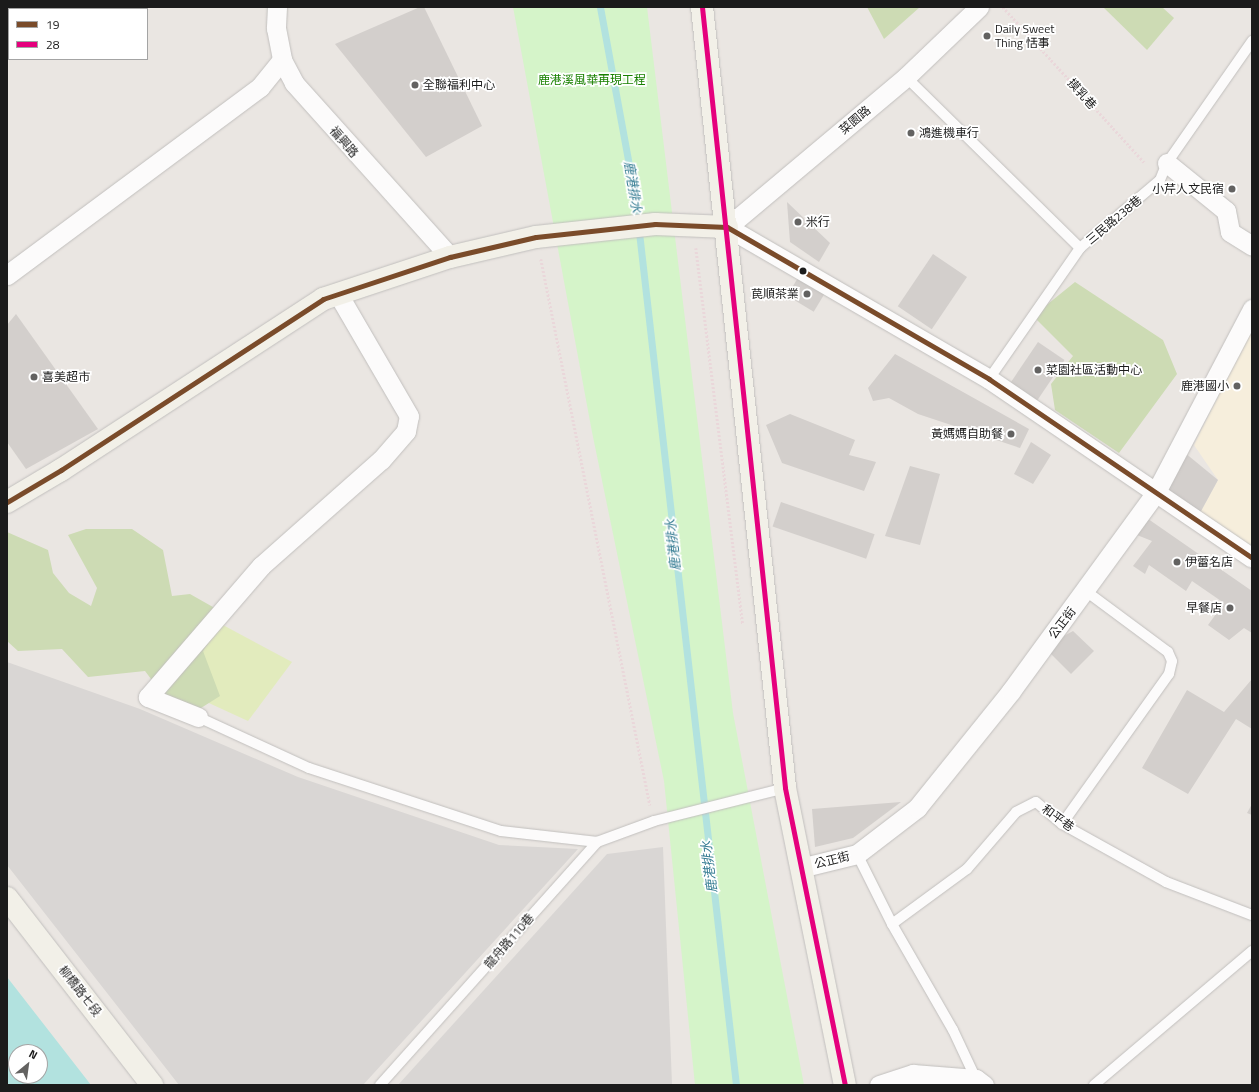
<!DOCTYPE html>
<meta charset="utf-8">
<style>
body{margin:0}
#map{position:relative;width:1259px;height:1092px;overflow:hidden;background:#eae6e2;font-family:"Titillium Web","Noto Sans TC",sans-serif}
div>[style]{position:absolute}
.residential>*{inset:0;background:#d9d6d4}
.education>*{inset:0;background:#f6eedc}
.grass>*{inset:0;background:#e2ebbd}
.forest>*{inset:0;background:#cddbb4}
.park>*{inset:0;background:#d5f4c9}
.water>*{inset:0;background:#b2e2df}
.stream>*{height:7px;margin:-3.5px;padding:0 3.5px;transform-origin:3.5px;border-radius:3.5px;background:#b2e2df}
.building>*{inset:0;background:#d3cfcc;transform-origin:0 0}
.path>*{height:2.5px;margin-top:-1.25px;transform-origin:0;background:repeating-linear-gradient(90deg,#ead7da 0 2px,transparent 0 4px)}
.roads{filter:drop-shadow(0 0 1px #c1bfbd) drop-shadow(0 0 1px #c1bfbd)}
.lane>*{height:10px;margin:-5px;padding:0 5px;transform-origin:5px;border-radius:5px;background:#fcfbfb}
.street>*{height:19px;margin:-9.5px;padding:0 9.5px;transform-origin:9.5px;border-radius:9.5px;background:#fcfbfb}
.secondary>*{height:22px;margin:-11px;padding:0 11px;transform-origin:11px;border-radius:11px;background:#f2f0e8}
.bus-1>*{height:5px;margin:-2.5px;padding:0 2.5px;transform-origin:2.5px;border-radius:2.5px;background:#7a4b2a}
.bus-2>*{height:5px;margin:-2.5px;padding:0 2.5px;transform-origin:2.5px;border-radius:2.5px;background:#e5007d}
.dots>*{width:11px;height:11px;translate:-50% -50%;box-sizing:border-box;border:2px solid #fff;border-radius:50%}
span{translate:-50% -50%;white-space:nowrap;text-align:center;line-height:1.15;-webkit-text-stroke:3.5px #fff;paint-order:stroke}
.poi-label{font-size:12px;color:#1b1b1b}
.left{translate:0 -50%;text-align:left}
.right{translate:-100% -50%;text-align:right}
.park-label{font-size:12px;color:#198100}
.street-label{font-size:12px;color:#1b1b1b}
.water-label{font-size:13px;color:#367d93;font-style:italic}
.frame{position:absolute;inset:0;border:8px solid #1b1b1b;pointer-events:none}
.legend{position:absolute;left:8px;top:8px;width:140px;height:52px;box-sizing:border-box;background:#fff;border:1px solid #a4a4a4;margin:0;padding:5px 7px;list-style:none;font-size:12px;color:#1b1b1b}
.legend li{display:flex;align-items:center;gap:8px;height:20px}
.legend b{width:20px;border:1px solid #a4a4a4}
.north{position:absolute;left:8px;top:1044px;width:40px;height:40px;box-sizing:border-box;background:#fff;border:1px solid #a4a4a4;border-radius:50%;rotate:29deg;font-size:11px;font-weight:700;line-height:16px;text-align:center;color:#1b1b1b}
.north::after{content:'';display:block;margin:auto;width:14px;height:18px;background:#636261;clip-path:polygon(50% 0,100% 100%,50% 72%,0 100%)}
</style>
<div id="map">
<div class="residential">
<div style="clip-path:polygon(7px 662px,140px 709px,298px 777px,499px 845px,578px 849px,363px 1085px,179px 1085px,7px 865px)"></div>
<div style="clip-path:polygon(663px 847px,672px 1085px,398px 1085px,607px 854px)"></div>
</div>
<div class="education">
<div style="clip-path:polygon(1252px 328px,1252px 547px,1200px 513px,1218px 480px,1194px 445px)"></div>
</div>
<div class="grass">
<div style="clip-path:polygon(221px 624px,292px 662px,248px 721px,174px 687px)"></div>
</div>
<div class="forest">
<div style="clip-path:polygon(867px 7px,920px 7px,884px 39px)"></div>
<div style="clip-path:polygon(1103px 7px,1162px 7px,1174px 18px,1147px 50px)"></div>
<div style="clip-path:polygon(1075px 282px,1163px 340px,1177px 374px,1119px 453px,1055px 410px,1051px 384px,1073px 356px,1033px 316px)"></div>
<div style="clip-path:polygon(86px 529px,132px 529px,163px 550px,172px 596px,190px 594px,227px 615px,203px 651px,220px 696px,182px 720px,145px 671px,88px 677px,62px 649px,18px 651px,7px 641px,7px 532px,48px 550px,53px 573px,69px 593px,91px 606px,97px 588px,68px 535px)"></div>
</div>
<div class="park">
<div style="clip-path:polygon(513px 7px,647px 7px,733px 713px,804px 1085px,695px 1085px,664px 781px,592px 432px)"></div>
</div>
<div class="water">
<div style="clip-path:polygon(evenodd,7px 977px,91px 1085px,7px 1085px,7px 977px,16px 1052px,40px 1052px,40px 1076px,16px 1076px,16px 1052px)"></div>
</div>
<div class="stream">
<div style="left:600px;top:7px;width:193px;rotate:79.6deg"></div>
<div style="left:635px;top:197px;width:894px;rotate:83.51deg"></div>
</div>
<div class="building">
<div style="clip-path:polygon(420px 7px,424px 7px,482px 126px,426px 157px,335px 44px)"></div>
<div style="clip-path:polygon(787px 202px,830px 243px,819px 262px,790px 242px)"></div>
<div style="left:933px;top:254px;width:41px;height:63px;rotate:34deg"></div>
<div style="left:799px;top:276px;width:31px;height:23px;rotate:31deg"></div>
<div style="clip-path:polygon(16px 314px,98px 429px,26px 469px,7px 442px,7px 325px)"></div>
<div style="left:1038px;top:342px;width:32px;height:51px;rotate:34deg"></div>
<div style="clip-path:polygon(895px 354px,1029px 429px,1020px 448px,918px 414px,889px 398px,873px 401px,868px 388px)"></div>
<div style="clip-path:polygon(790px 414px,855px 440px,849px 455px,876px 462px,864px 491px,782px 463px,766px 425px)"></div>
<div style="clip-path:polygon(1031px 442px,1051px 455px,1033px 484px,1014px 474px)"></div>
<div style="clip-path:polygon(1179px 448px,1218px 480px,1200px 513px,1159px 485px)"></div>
<div style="clip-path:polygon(910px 466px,940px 474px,920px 545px,885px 536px)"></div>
<div style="left:781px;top:502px;width:99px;height:26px;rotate:19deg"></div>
<div style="clip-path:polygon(1141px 514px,1252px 591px,1252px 633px,1244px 628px,1229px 640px,1208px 625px,1224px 603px,1192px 581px,1186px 591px,1149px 565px,1145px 574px,1133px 566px,1152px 541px,1132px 533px)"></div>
<div style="clip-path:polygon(1073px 631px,1094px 651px,1071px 674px,1044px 647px)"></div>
<div style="clip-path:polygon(1252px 679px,1252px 729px,1236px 719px,1188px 794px,1142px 768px,1187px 690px,1224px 712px)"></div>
<div style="clip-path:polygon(901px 802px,853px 838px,815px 847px,812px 809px)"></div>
<div style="clip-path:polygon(1252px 804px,1252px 815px,1247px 813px)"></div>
</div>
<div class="path">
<div style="left:1003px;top:7px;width:211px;rotate:47.7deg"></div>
<div style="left:696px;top:248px;width:379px;rotate:82.9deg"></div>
<div style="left:541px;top:259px;width:557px;rotate:78.71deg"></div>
</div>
<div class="roads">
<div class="lane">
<div style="left:906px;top:77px;width:244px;rotate:44.5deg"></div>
<div style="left:989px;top:379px;width:160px;rotate:-55.2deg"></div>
<div style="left:1080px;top:248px;width:105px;rotate:-40.4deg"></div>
<div style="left:1160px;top:180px;width:18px;rotate:-68deg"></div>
<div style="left:1167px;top:163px;width:149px;rotate:-55.1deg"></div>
<div style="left:198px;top:717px;width:122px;rotate:24.7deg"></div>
<div style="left:309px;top:768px;width:202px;rotate:18.2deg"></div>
<div style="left:501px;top:831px;width:97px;rotate:6.5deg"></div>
<div style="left:1062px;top:824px;width:184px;rotate:-54.5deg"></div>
<div style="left:1169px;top:674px;width:13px;rotate:-77deg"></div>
<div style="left:1172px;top:661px;width:10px;rotate:-114deg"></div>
<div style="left:1168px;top:652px;width:102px;rotate:-143.4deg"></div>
<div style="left:857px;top:854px;width:78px;rotate:63.4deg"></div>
<div style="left:892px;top:924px;width:122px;rotate:60.1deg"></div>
<div style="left:953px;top:1030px;width:54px;rotate:64.9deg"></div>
<div style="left:892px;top:924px;width:93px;rotate:-36.3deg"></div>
<div style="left:967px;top:869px;width:75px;rotate:-49.3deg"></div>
<div style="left:1016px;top:812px;width:22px;rotate:-27deg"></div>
<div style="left:1036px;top:802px;width:34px;rotate:40deg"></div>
<div style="left:1062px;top:824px;width:119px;rotate:29.1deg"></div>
<div style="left:1166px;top:882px;width:92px;rotate:21deg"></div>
<div style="left:380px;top:1085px;width:326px;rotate:-48.2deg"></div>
<div style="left:597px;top:842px;width:61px;rotate:-20.2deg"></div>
<div style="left:654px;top:821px;width:135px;rotate:-14.1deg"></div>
<div style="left:1094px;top:1085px;width:207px;rotate:-40.3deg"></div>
</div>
<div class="street">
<div style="left:277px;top:7px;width:21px;rotate:93deg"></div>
<div style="left:276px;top:28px;width:33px;rotate:79deg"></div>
<div style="left:282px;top:60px;width:26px;rotate:62deg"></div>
<div style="left:294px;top:83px;width:234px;rotate:48.1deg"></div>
<div style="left:979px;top:7px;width:101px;rotate:136.2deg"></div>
<div style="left:906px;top:77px;width:234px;rotate:140deg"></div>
<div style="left:727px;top:227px;width:303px;rotate:30.1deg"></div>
<div style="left:989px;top:379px;width:318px;rotate:34.2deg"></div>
<div style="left:1167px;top:163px;width:76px;rotate:39.1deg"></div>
<div style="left:1226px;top:211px;width:21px;rotate:79deg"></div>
<div style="left:1230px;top:232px;width:26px;rotate:32deg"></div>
<div style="left:7px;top:275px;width:315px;rotate:-36.6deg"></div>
<div style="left:260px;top:87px;width:35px;rotate:-51deg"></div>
<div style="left:198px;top:717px;width:54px;rotate:-158.2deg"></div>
<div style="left:148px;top:697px;width:173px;rotate:-49.2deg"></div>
<div style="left:261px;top:566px;width:160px;rotate:-41.5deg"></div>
<div style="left:381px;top:460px;width:38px;rotate:-49deg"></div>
<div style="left:406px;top:431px;width:15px;rotate:-79deg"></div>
<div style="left:409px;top:416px;width:141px;rotate:-120.2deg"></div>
<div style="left:800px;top:868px;width:59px;rotate:-13.8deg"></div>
<div style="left:857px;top:854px;width:76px;rotate:-37.5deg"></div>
<div style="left:917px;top:808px;width:150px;rotate:-51.2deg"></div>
<div style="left:1011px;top:691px;width:246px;rotate:-53.9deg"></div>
<div style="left:1156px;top:492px;width:207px;rotate:-62.3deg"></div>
<div style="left:879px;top:1085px;width:36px;rotate:-18deg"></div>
<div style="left:913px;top:1074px;width:63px;rotate:4.5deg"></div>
<div style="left:976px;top:1079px;width:10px;rotate:37deg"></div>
</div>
<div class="secondary">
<div style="left:702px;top:7px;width:785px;rotate:83.93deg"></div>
<div style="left:785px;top:788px;width:303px;rotate:78.6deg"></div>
<div style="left:7px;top:502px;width:63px;rotate:-30.7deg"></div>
<div style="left:61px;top:470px;width:313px;rotate:-33.1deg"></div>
<div style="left:323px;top:299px;width:134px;rotate:-18.3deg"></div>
<div style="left:450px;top:257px;width:88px;rotate:-13.1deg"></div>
<div style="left:536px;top:237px;width:120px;rotate:-6.2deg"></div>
<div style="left:655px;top:224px;width:72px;rotate:2.4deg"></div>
<div style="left:7px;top:898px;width:237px;rotate:52.2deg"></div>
</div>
</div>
<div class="bus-1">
<div style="left:7px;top:502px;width:63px;rotate:-30.7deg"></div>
<div style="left:61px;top:470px;width:313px;rotate:-33.1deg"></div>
<div style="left:323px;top:299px;width:134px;rotate:-18.3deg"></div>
<div style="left:450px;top:257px;width:88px;rotate:-13.1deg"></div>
<div style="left:536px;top:237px;width:120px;rotate:-6.2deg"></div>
<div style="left:655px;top:224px;width:72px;rotate:2.4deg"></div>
<div style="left:727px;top:227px;width:303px;rotate:30.1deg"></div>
<div style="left:989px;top:379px;width:318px;rotate:34.2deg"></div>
</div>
<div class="bus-2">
<div style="left:702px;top:7px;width:785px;rotate:83.93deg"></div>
<div style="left:785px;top:788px;width:303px;rotate:78.6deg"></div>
</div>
<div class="dots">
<div style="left:987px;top:36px;background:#636261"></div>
<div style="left:415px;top:85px;background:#636261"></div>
<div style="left:911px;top:133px;background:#636261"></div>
<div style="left:1232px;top:189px;background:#636261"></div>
<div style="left:798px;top:222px;background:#636261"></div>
<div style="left:803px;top:271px;background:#1b1b1b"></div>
<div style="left:807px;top:294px;background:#636261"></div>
<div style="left:1038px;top:370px;background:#636261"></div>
<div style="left:34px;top:377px;background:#636261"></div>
<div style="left:1237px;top:386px;background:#636261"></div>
<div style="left:1011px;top:434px;background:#636261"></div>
<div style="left:1177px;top:562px;background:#636261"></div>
<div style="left:1230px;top:608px;background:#636261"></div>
</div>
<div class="poi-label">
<span class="left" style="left:995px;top:36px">Daily Sweet<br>Thing 恬事</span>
<span class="left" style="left:423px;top:85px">全聯福利中心</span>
<span class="left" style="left:919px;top:133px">鴻進機車行</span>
<span class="right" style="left:1224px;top:189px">小芹人文民宿</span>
<span class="left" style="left:806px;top:222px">米行</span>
<span class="right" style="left:799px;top:294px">苠順茶業</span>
<span class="left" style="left:1046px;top:370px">菜園社區活動中心</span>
<span class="left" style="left:42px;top:377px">喜美超市</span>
<span class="right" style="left:1229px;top:386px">鹿港國小</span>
<span class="right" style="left:1003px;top:434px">黃媽媽自助餐</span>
<span class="left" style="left:1185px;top:562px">伊蕾名店</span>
<span class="right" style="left:1222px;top:608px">早餐店</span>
</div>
<div class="park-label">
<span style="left:592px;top:80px">鹿港溪風華再現工程</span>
</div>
<div class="street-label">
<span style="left:1082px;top:94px;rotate:48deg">摸乳巷</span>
<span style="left:855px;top:120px;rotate:-40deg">菜園路</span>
<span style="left:344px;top:142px;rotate:49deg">福興路</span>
<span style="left:1114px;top:220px;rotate:-40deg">三民路238巷</span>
<span style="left:1062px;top:623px;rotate:-53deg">公正街</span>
<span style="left:1058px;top:818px;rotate:36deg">和平巷</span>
<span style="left:832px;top:860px;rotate:-14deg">公正街</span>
<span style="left:509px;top:941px;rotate:-49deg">龍舟路110巷</span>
<span style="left:80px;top:991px;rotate:52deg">柳橋路七段</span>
</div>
<div class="water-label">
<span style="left:633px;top:187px;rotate:81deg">鹿港排水</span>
<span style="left:673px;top:545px;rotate:-96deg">鹿港排水</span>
<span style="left:709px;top:867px;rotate:-97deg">鹿港排水</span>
</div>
<div class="frame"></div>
<ul class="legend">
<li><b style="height:5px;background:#7a4b2a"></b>19</li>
<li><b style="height:5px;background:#e5007d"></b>28</li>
</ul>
<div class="north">N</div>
</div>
